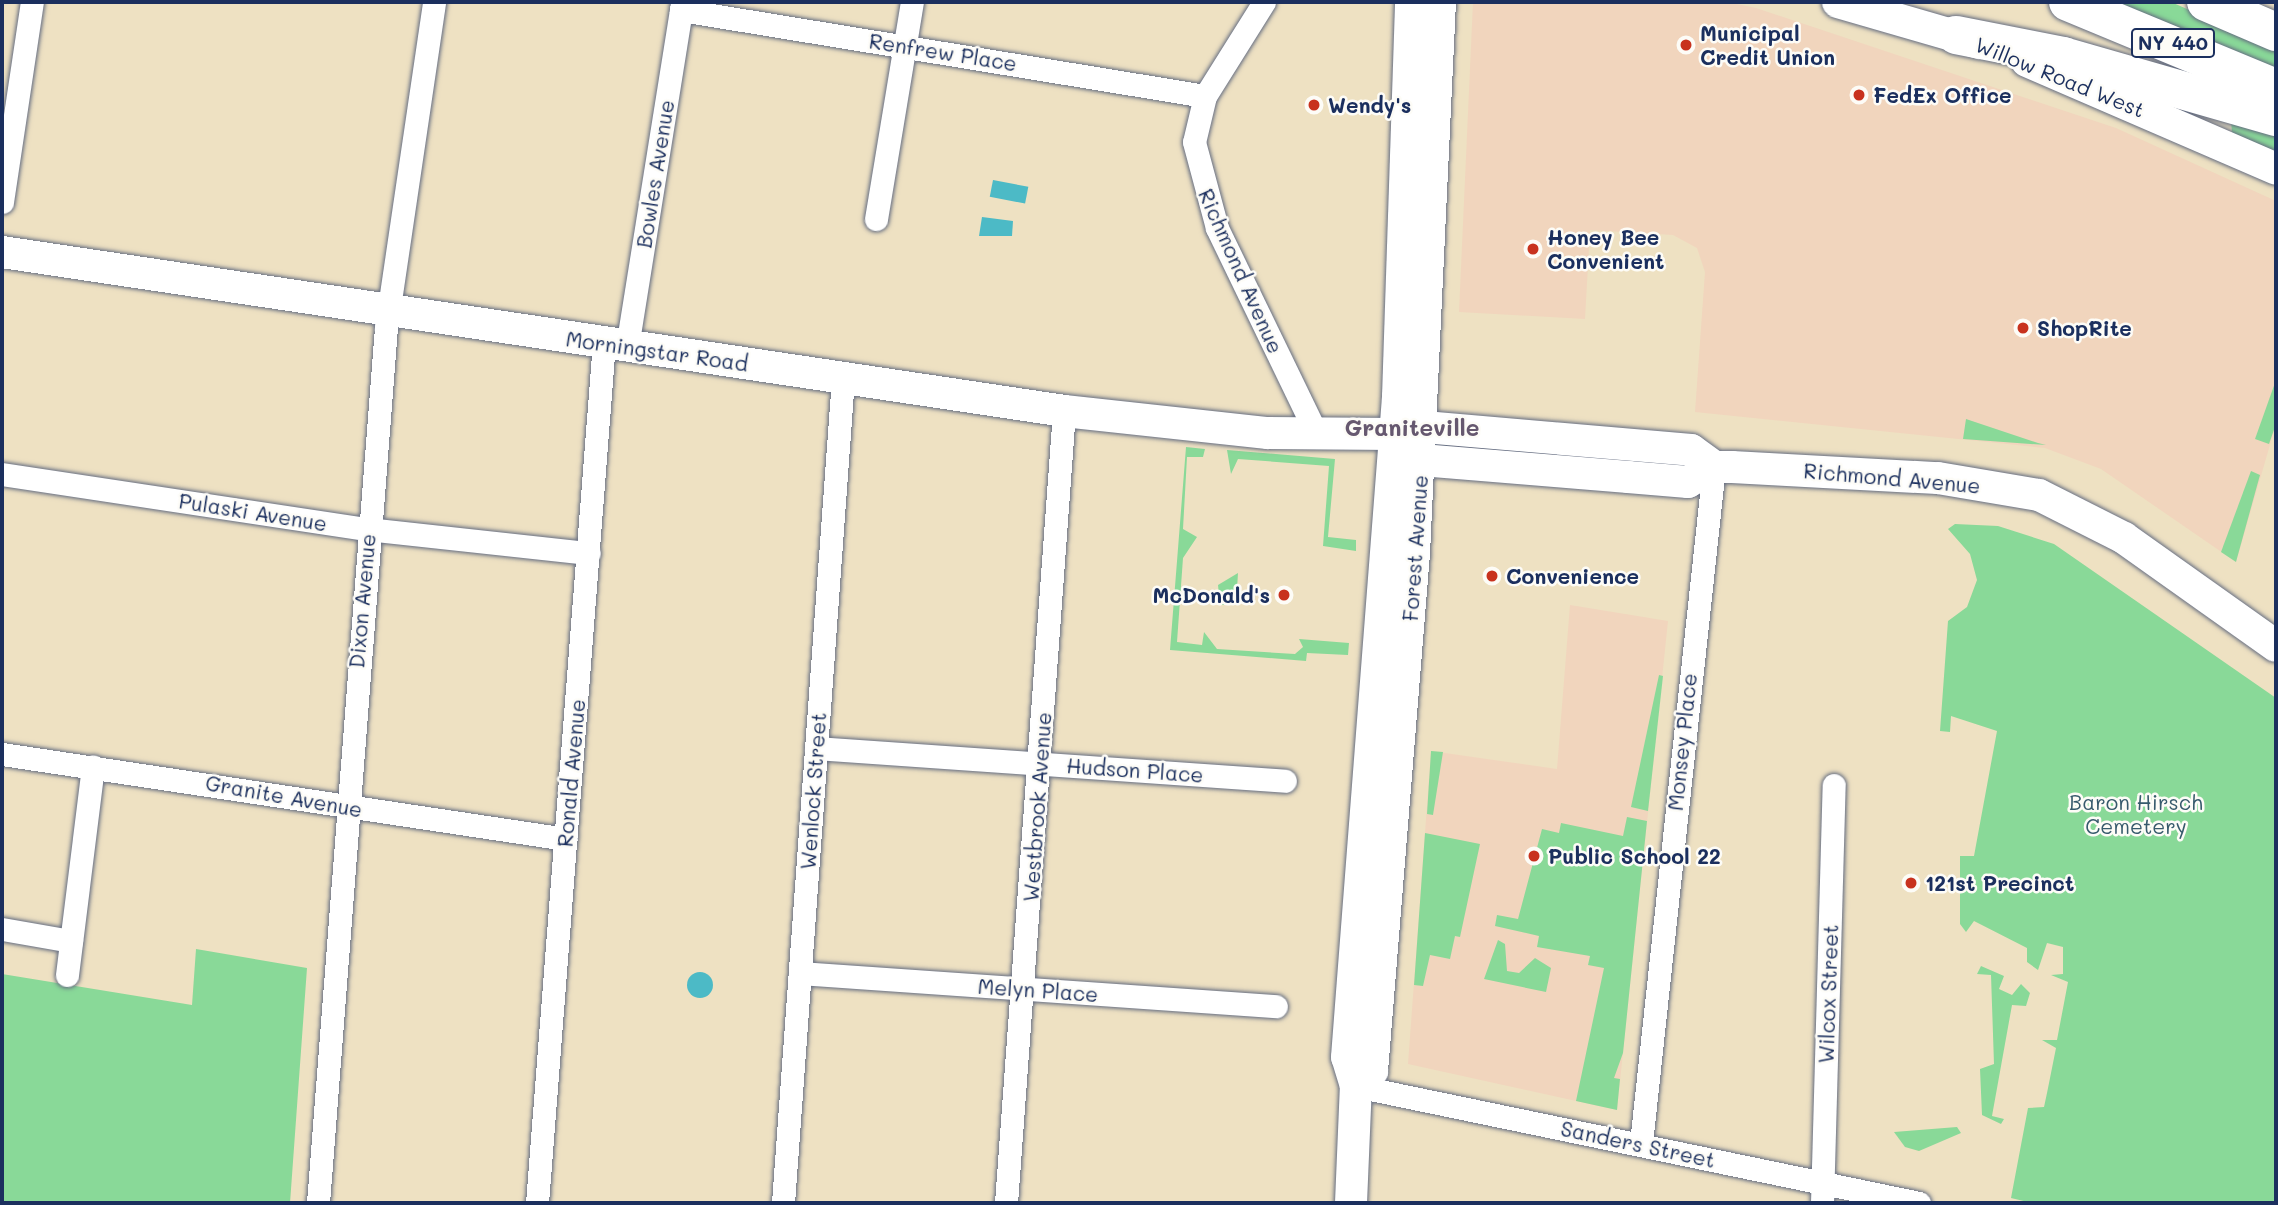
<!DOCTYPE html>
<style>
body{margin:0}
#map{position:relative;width:2278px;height:1205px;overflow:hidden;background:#eee1c2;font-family:Mali,sans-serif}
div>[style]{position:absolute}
.built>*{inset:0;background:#f1d5bd}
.green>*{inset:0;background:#89d998}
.water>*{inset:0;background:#4cbac6;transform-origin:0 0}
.round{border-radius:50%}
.roads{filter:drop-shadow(0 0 2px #656d81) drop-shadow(0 0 2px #656d81)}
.street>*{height:23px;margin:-11.5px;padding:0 11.5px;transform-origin:11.5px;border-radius:11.5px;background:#fff}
.secondary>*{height:32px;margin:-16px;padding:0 16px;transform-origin:16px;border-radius:16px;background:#fff}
.highway>*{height:38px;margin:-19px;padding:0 19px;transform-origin:19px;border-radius:19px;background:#fff}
.dots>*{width:19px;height:19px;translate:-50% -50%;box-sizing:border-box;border:4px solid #fdfcf7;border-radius:50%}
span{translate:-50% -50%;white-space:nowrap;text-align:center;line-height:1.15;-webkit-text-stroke:5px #fdfcf7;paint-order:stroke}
.shield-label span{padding:2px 5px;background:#fdfcf7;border:2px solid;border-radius:5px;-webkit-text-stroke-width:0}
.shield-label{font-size:19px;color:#1b2f5e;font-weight:700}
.poi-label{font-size:21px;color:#1b2f5e;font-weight:700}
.left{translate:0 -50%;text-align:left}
.right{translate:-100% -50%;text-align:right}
.street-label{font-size:21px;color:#1b2f5e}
.park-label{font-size:21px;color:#365a6c}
.neighbourhood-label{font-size:23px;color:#66586f;font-weight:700}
.frame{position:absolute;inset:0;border:4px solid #1b2f5e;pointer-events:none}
</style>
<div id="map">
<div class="built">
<div style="clip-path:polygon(1473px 2px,1727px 2px,1756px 8px,2116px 128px,2276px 201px,2276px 424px,2236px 562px,2101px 469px,2045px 448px,1695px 412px,1705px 272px,1697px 248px,1673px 235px,1590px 230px,1585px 319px,1459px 312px)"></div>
<div style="clip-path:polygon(1570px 605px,1668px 621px,1617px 1110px,1408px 1064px,1431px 751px,1557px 769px)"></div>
</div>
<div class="green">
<div style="clip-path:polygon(2105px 2px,2171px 2px,2276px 48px,2276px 74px)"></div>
<div style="clip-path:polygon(2231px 120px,2276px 125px,2276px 155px,2232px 133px)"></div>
<div style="clip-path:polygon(2276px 380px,2276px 424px,2269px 444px,2255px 439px)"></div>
<div style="clip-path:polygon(1966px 419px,2038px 443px,2046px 445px,1963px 439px)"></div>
<div style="clip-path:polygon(1186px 447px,1205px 449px,1203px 457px,1187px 457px,1183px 529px,1197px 537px,1183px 558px,1177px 642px,1202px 645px,1204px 632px,1217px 649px,1295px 654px,1303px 647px,1299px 639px,1349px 643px,1348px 655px,1307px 653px,1306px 661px,1170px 650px)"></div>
<div style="clip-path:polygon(1227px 450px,1335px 459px,1328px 537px,1356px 540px,1356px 551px,1323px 546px,1329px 466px,1238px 459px,1231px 474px)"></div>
<div style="clip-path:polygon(2251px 471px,2260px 475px,2236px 562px,2221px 552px)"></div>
<div style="clip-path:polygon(1955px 524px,1998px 526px,2054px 544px,2276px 698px,2276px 1203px,2032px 1203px,2011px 1198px,2028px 1108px,2044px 1107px,2047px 1093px,2056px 1048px,2042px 1040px,2057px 1040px,2068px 982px,2051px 975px,2063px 974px,2063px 947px,2047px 943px,2038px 970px,2027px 962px,2027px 948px,1974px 921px,1966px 932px,1960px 924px,1960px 856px,1974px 856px,1997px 731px,1951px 716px,1950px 732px,1940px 731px,1948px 621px,1967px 607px,1977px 580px,1970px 554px,1948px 529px)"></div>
<div style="clip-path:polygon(1238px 573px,1236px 604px,1220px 605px,1218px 585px)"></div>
<div style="clip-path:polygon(1659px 675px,1663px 676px,1648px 811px,1631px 807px)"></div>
<div style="clip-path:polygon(1431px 751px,1443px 752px,1433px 815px,1427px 814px)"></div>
<div style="clip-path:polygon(1627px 817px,1647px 821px,1623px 1053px,1614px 1078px,1620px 1079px,1617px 1110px,1576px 1101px,1604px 968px,1588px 965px,1590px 956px,1537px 947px,1539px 936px,1495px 926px,1497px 915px,1518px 919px,1542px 829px,1559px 833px,1561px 823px,1623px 836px)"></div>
<div style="clip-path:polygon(1425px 833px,1480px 844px,1460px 937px,1455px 936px,1450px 959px,1430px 955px,1423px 986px,1414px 985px)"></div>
<div style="clip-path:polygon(1498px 940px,1505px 944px,1507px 971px,1519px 973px,1535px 958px,1551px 968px,1546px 992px,1484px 979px)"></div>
<div style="clip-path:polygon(196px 949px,307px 968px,290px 1203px,2px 1203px,2px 974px,192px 1005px)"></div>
<div style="clip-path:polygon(1981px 966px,2004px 976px,1999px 989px,2012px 995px,2021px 984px,2030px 993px,2026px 1006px,2012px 1005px,1992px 1116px,2004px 1119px,2001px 1124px,1982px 1115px,1980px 1069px,1994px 1064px,1991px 975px,1977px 974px)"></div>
<div style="clip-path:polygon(1957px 1127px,1961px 1133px,1919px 1151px,1905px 1147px,1894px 1132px)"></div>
</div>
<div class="water">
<div style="left:993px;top:180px;width:36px;height:17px;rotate:11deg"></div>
<div style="clip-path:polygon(982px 217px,1013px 221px,1012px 236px,979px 236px)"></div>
<div class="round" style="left:687px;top:972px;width:26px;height:26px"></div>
</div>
<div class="roads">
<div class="street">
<div style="left:1264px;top:2px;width:111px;rotate:122.1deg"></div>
<div style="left:1205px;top:96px;width:47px;rotate:103.4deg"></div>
<div style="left:1194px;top:142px;width:89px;rotate:75deg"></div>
<div style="left:1217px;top:228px;width:223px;rotate:64.2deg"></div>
<div style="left:681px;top:10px;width:531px;rotate:9.32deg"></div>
<div style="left:2px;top:202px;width:202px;rotate:-81.5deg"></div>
<div style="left:876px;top:219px;width:220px;rotate:-80.6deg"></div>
<div style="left:627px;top:347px;width:349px;rotate:-80.9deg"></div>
<div style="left:2px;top:474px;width:369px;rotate:8.6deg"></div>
<div style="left:367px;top:529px;width:223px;rotate:6.2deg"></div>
<div style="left:816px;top:748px;width:470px;rotate:4deg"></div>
<div style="left:2px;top:754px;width:570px;rotate:8.57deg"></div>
<div style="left:2px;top:929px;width:70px;rotate:9.9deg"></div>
<div style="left:800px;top:973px;width:477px;rotate:4deg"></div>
<div style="left:67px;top:975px;width:210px;rotate:-82.9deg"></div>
<div style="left:1356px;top:1086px;width:575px;rotate:11.74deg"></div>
<div style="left:1641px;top:1143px;width:680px;rotate:-83.84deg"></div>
<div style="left:318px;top:1203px;width:878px;rotate:-85.56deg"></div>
<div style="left:386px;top:328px;width:330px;rotate:-81.6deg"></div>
<div style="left:537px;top:1203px;width:863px;rotate:-85.55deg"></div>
<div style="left:783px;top:1203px;width:827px;rotate:-85.84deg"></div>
<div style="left:1006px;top:1203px;width:794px;rotate:-85.81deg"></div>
<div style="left:1822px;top:1203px;width:418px;rotate:-88.4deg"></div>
</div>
<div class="secondary">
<div style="left:1838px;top:2px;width:147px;rotate:16.2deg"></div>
<div style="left:2027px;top:61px;width:271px;rotate:23.4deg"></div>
<div style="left:2px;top:252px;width:1074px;rotate:8.51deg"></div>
<div style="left:1064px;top:411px;width:205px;rotate:6.2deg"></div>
<div style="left:1268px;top:433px;width:127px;rotate:0.5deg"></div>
<div style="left:1395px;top:434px;width:30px;rotate:-14deg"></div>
<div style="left:1424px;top:427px;width:268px;rotate:4.9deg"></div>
<div style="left:1691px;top:450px;width:29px;rotate:36deg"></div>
<div style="left:1406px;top:445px;width:21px;rotate:45deg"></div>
<div style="left:1421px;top:460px;width:208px;rotate:4.7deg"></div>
<div style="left:1628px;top:477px;width:60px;rotate:4.8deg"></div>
<div style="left:1688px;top:482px;width:30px;rotate:-30deg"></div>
<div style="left:1714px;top:467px;width:18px"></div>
<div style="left:1732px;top:467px;width:206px;rotate:3.1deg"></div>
<div style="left:1938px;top:478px;width:102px;rotate:9.6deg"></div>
<div style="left:2039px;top:495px;width:95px;rotate:26.8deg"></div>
<div style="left:2124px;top:538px;width:186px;rotate:35.4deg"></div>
<div style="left:1356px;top:1086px;width:22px;rotate:-43deg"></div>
<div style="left:1372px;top:1071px;width:520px;rotate:-85.36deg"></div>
<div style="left:1414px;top:553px;width:552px;rotate:-87.3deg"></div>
<div style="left:1351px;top:1203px;width:117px;rotate:-87.6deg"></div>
<div style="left:1356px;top:1086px;width:30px;rotate:-107deg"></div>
<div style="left:1347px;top:1057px;width:662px;rotate:-85.58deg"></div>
<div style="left:1398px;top:397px;width:395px;rotate:-88.1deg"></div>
</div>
<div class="highway">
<div style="left:2068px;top:2px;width:225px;rotate:22.5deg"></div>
<div style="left:2206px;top:2px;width:76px;rotate:23.2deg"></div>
<div style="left:1956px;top:35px;width:109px;rotate:11.1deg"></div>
<div style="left:2063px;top:56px;width:222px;rotate:16deg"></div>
</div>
</div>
<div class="dots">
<div style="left:1686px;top:45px;background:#c8321e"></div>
<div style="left:1859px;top:95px;background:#c8321e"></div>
<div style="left:1314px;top:105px;background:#c8321e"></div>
<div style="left:1533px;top:249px;background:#c8321e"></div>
<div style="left:2023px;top:328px;background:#c8321e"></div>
<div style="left:1492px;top:576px;background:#c8321e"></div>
<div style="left:1284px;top:595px;background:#c8321e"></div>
<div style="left:1534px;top:856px;background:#c8321e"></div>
<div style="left:1911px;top:883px;background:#c8321e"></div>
</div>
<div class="shield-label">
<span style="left:2173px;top:43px">NY 440</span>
</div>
<div class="poi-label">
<span class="left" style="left:1700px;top:45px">Municipal<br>Credit Union</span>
<span class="left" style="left:1873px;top:95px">FedEx Office</span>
<span class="left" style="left:1328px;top:105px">Wendy's</span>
<span class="left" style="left:1547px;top:249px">Honey Bee<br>Convenient</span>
<span class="left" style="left:2037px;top:328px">ShopRite</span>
<span class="left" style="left:1506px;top:576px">Convenience</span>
<span class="right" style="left:1270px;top:595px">McDonald's</span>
<span class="left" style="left:1548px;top:856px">Public School 22</span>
<span class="left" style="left:1925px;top:883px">121st Precinct</span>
</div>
<div class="street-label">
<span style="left:943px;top:52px;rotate:9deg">Renfrew Place</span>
<span style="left:2060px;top:77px;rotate:22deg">Willow Road West</span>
<span style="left:655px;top:174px;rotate:-81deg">Bowles Avenue</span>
<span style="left:1241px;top:271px;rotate:66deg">Richmond Avenue</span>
<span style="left:657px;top:351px;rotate:8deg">Morningstar Road</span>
<span style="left:1892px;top:478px;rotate:5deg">Richmond Avenue</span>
<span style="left:253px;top:512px;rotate:9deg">Pulaski Avenue</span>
<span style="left:1415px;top:548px;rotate:-86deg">Forest Avenue</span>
<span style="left:362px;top:601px;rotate:-85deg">Dixon Avenue</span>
<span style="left:1682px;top:742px;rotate:-84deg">Monsey Place</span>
<span style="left:1135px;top:770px;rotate:4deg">Hudson Place</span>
<span style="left:571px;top:773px;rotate:-85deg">Ronald Avenue</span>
<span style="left:813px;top:791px;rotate:-86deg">Wenlock Street</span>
<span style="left:284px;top:796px;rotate:10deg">Granite Avenue</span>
<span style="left:1037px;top:807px;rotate:-86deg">Westbrook Avenue</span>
<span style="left:1038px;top:990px;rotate:4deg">Melyn Place</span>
<span style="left:1828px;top:994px;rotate:-88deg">Wilcox Street</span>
<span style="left:1638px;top:1144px;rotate:12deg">Sanders Street</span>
</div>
<div class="park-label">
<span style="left:2136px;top:814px">Baron Hirsch<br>Cemetery</span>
</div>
<div class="neighbourhood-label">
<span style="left:1412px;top:427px">Graniteville</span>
</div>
<div class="frame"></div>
</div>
